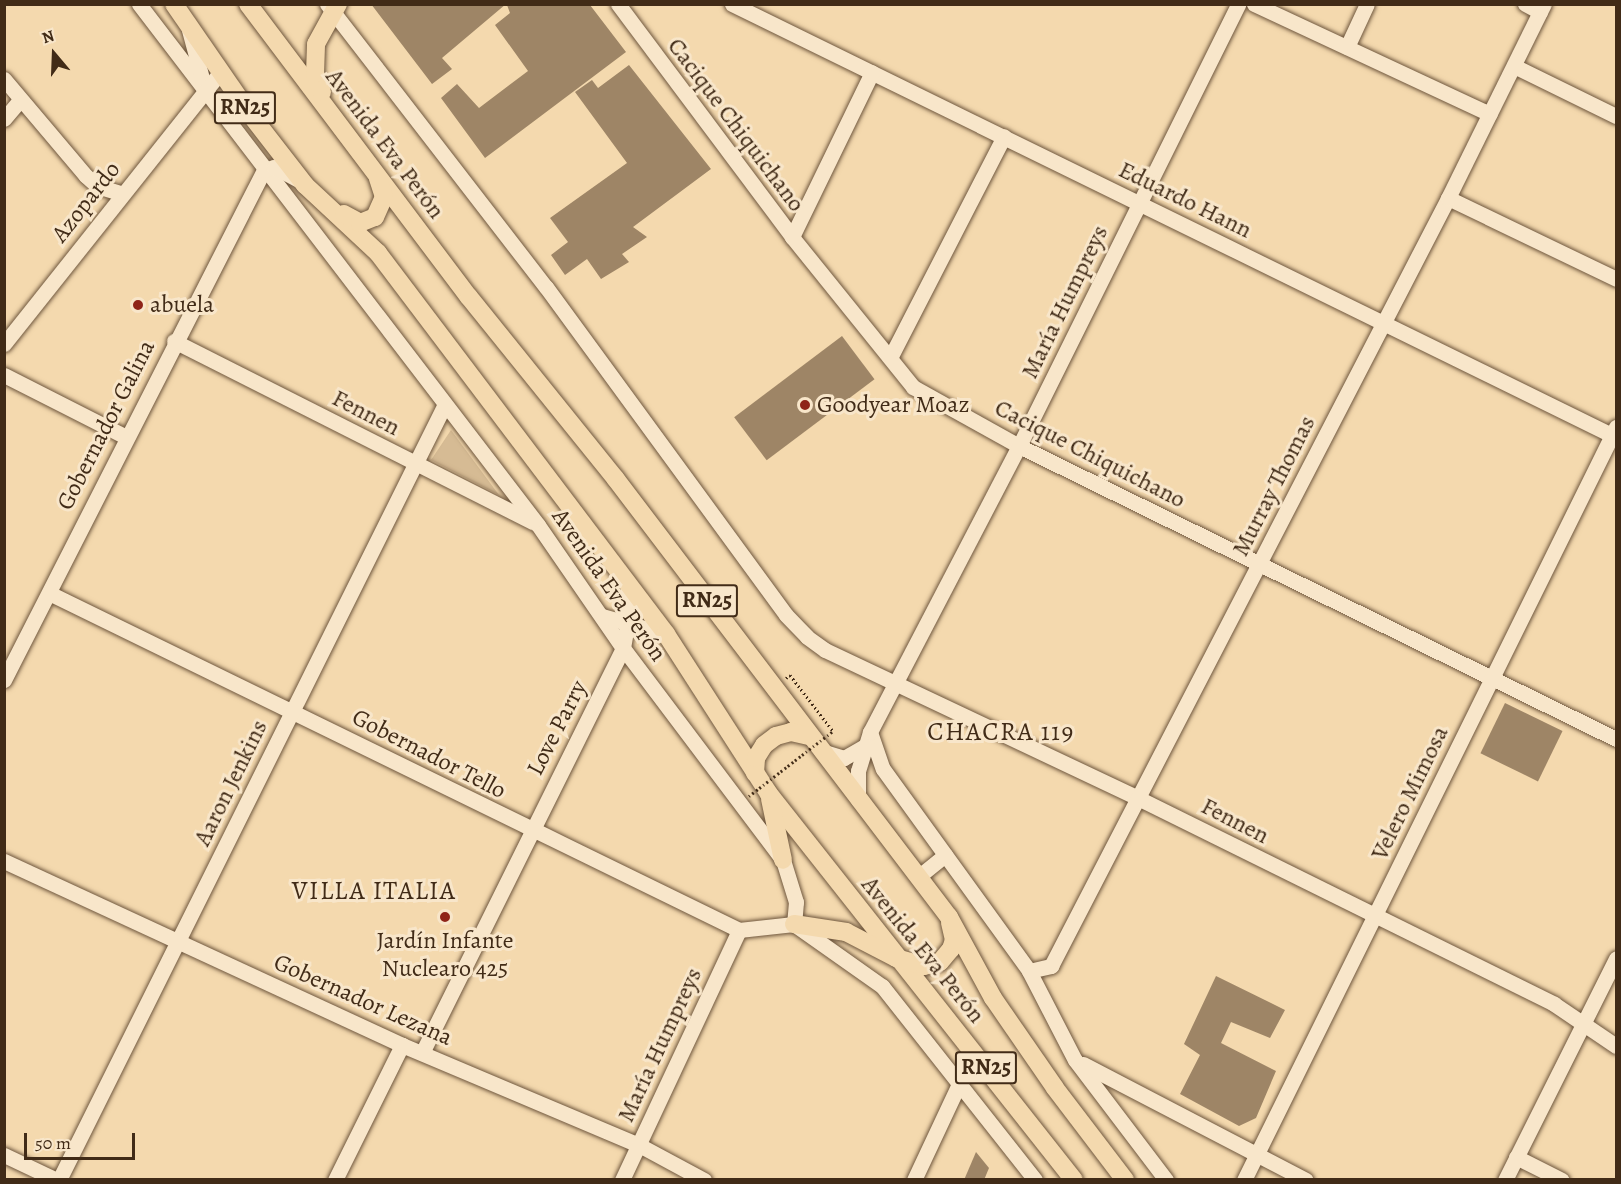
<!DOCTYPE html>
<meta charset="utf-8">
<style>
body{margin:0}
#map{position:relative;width:1621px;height:1184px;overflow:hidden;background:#f4d9ae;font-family:Alegreya,serif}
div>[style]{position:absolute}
.green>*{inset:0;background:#d6bb94}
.building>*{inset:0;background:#9e8566;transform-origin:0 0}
.path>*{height:3px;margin-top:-1.5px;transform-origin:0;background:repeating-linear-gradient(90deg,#412b17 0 1.5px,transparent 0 4.5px)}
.roads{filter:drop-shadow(0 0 2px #6e563d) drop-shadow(0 0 2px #6e563d)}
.minor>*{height:15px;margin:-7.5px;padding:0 7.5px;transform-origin:7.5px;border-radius:7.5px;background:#f8e6ca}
.major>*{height:18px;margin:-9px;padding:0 9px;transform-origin:9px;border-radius:9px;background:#f4d9ae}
.path-bridge>*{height:3px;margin-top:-1.5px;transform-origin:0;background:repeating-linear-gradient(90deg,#412b17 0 1.5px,transparent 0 4.5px)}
.dots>*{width:16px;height:16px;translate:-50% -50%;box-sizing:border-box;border:3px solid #f8e6ca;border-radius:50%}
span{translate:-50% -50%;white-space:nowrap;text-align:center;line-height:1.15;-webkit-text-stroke:6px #f8e6ca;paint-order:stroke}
.shield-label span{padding:2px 4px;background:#f8e6ca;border:2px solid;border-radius:4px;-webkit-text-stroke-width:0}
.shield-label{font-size:22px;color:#412b17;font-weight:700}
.street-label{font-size:24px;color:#412b17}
.poi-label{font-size:24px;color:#412b17}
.left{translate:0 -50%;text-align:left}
.neighbourhood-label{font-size:26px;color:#412b17;letter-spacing:1.5px}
.frame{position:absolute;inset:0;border:6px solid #412b17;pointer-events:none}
.north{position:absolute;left:24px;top:24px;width:60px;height:60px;-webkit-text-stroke:4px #f8e6ca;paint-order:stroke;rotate:341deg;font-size:16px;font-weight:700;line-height:24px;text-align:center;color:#412b17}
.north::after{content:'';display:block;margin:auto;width:21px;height:27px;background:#412b17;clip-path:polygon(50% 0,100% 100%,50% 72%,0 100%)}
.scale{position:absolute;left:24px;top:1133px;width:111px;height:27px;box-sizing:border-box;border:3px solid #412b17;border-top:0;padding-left:8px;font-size:18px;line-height:21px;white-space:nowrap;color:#412b17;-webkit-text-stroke:4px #f8e6ca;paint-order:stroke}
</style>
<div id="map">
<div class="green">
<div style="clip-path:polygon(451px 430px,499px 495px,431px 460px)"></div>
</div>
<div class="building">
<div style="clip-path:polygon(371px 4px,506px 4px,442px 58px,452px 69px,432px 84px)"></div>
<div style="clip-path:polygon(507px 5px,590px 5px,626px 52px,485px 158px,441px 98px,457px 84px,479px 108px,528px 71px,495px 25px,510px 13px)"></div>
<div style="clip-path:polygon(629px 65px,711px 169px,633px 227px,647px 237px,622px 254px,629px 262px,601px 279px,587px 259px,565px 275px,551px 255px,568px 242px,550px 218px,627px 163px,575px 92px,592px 80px,598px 88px)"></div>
<div style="left:842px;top:336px;width:54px;height:135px;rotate:53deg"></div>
<div style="left:1505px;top:703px;width:64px;height:56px;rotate:26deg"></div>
<div style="clip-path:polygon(1216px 976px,1285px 1010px,1270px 1038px,1231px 1022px,1221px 1043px,1276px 1071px,1256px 1118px,1239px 1126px,1180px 1094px,1200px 1055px,1184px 1044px)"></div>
<div style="clip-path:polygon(976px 1152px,989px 1168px,984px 1180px,964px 1180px)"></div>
</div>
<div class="path">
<div style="left:786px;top:678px;width:5px;rotate:-37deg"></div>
<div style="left:790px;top:675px;width:71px;rotate:52.5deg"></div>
</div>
<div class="roads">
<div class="minor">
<div style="left:139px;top:4px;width:656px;rotate:52.55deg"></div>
<div style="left:538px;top:525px;width:150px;rotate:55.4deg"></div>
<div style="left:623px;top:648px;width:266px;rotate:53deg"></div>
<div style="left:783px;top:860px;width:44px;rotate:72.8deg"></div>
<div style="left:796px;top:902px;width:22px;rotate:95deg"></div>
<div style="left:794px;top:924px;width:108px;rotate:35.2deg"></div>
<div style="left:882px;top:986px;width:247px;rotate:51.7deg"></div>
<div style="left:327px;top:4px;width:358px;rotate:52.3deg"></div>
<div style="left:546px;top:287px;width:406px;rotate:53.8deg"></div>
<div style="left:786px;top:615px;width:30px;rotate:46deg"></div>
<div style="left:807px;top:637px;width:22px;rotate:36deg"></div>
<div style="left:825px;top:650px;width:346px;rotate:25.3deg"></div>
<div style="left:1138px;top:798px;width:464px;rotate:26.3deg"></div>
<div style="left:1554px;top:1004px;width:75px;rotate:34.1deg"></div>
<div style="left:618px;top:4px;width:291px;rotate:53.2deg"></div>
<div style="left:792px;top:237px;width:193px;rotate:51.1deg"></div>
<div style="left:913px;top:387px;width:121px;rotate:29.1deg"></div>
<div style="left:1019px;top:446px;width:665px;rotate:26.14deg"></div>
<div style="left:732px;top:4px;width:984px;rotate:26.1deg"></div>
<div style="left:1254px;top:4px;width:260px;rotate:25deg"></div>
<div style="left:1525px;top:4px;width:17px;rotate:28deg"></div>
<div style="left:189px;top:30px;width:54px;rotate:74.9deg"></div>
<div style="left:1347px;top:47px;width:47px;rotate:-65.1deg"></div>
<div style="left:1514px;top:66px;width:114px;rotate:26.1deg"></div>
<div style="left:4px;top:79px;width:127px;rotate:49.8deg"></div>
<div style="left:86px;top:176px;width:15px;rotate:42deg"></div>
<div style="left:97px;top:186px;width:24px;rotate:17deg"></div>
<div style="left:4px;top:119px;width:25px;rotate:-50deg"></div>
<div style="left:1448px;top:198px;width:187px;rotate:25.7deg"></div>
<div style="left:792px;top:237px;width:183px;rotate:-64.1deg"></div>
<div style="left:174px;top:341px;width:402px;rotate:26.8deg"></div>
<div style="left:4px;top:344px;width:347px;rotate:-51.5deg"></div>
<div style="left:891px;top:356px;width:247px;rotate:-62.8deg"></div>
<div style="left:4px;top:375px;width:137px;rotate:26.9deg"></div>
<div style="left:49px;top:593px;width:768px;rotate:26.03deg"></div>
<div style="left:739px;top:930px;width:55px;rotate:-6.2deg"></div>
<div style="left:602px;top:616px;width:66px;rotate:15.7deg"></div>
<div style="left:4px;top:680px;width:572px;rotate:-62.99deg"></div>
<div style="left:264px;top:170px;width:10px;rotate:-17deg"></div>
<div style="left:274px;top:167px;width:27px;rotate:28deg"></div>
<div style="left:870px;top:732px;width:39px;rotate:71deg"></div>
<div style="left:883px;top:769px;width:249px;rotate:54.1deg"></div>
<div style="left:1029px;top:971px;width:100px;rotate:62.7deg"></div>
<div style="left:1075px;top:1060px;width:151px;rotate:52.8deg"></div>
<div style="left:821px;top:751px;width:24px;rotate:17deg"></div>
<div style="left:844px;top:758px;width:24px;rotate:-30deg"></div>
<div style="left:858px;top:800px;width:29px;rotate:-90deg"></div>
<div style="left:858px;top:771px;width:41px;rotate:-72.9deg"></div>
<div style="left:870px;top:732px;width:322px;rotate:-62.5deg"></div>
<div style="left:1019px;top:446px;width:493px;rotate:-63.6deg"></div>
<div style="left:4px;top:861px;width:438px;rotate:24.8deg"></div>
<div style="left:402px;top:1045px;width:257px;rotate:22.9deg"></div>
<div style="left:639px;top:1145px;width:74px;rotate:28.3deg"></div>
<div style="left:918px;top:877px;width:35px;rotate:-39deg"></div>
<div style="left:1029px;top:971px;width:23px;rotate:-13deg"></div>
<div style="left:1051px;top:966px;width:865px;rotate:-62.66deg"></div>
<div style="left:1448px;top:198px;width:216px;rotate:-63.7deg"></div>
<div style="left:423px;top:1051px;width:450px;rotate:-63.6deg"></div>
<div style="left:623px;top:648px;width:27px;rotate:-80deg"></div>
<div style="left:628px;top:621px;width:39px;rotate:-91deg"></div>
<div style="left:1083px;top:1064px;width:251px;rotate:27.5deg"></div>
<div style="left:4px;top:1155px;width:59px;rotate:25.3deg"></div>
<div style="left:1516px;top:1157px;width:51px;rotate:26.6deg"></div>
<div style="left:59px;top:1180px;width:864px;rotate:-63.55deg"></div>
<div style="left:335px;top:1180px;width:151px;rotate:-63.6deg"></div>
<div style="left:622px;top:1180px;width:276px;rotate:-64.9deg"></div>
<div style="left:914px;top:1180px;width:108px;rotate:-64.9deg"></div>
<div style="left:1244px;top:1180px;width:840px;rotate:-63.71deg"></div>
<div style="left:1505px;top:1180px;width:248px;rotate:-63.4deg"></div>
</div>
<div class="major">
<div style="left:174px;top:4px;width:134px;rotate:55.4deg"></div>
<div style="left:250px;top:114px;width:90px;rotate:52.2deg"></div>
<div style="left:305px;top:185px;width:100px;rotate:43deg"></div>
<div style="left:378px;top:253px;width:478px;rotate:52.9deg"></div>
<div style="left:666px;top:634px;width:190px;rotate:57.2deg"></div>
<div style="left:769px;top:794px;width:492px;rotate:51.7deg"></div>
<div style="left:248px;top:4px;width:367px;rotate:53deg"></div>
<div style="left:469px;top:297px;width:233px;rotate:51.1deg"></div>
<div style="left:615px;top:478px;width:552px;rotate:52.74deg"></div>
<div style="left:949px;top:917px;width:92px;rotate:61.5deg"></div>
<div style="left:993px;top:998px;width:109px;rotate:55.4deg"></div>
<div style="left:1055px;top:1088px;width:116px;rotate:52.7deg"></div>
<div style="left:322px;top:92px;width:19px;rotate:-111deg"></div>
<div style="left:315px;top:74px;width:30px;rotate:-88deg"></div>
<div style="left:316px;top:44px;width:46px;rotate:-61.2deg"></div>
<div style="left:344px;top:214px;width:18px;rotate:29deg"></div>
<div style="left:360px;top:223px;width:16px;rotate:-22deg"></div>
<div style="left:375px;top:217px;width:22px;rotate:-66deg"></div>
<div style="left:384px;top:197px;width:20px;rotate:-108deg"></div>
<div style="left:755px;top:773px;width:15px;rotate:-86deg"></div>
<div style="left:756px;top:758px;width:15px;rotate:-58deg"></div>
<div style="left:764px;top:745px;width:15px;rotate:-37deg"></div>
<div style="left:776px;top:736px;width:16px;rotate:-15deg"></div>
<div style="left:791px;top:732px;width:17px;rotate:13deg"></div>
<div style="left:770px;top:799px;width:62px;rotate:78deg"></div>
<div style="left:794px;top:924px;width:53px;rotate:8.7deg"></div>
<div style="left:846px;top:932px;width:56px;rotate:27.5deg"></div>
<div style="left:896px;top:958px;width:29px;rotate:16deg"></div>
<div style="left:924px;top:966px;width:16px;rotate:-14deg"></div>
<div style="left:940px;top:962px;width:17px;rotate:-50deg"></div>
<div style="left:951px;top:949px;width:9px;rotate:-72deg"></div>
<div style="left:954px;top:940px;width:18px;rotate:-103deg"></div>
</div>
</div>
<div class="path-bridge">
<div style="left:749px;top:796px;width:106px;rotate:-37.7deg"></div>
</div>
<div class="dots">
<div style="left:138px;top:305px;background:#8f2418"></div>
<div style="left:805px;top:405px;background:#8f2418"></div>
<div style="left:445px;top:917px;background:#8f2418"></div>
</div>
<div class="shield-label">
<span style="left:245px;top:108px">RN25</span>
<span style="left:707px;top:601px">RN25</span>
<span style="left:986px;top:1068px">RN25</span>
</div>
<div class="street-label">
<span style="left:736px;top:125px;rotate:53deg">Cacique Chiquichano</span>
<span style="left:385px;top:144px;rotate:53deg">Avenida Eva Perón</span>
<span style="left:1185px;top:200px;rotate:26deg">Eduardo Hann</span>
<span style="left:86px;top:202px;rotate:-52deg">Azopardo</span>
<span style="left:1065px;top:302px;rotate:-64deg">María Humpreys</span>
<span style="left:366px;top:413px;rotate:27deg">Fennen</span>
<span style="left:106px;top:425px;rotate:-63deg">Gobernador Galina</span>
<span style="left:1090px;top:454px;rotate:27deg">Cacique Chiquichano</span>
<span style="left:1274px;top:486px;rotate:-63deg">Murray Thomas</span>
<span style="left:609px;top:585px;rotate:55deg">Avenida Eva Perón</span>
<span style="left:557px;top:728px;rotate:-63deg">Love Parry</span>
<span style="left:429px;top:754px;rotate:27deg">Gobernador Tello</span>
<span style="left:231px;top:783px;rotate:-64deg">Aaron Jenkins</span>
<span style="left:1410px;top:793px;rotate:-64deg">Velero Mimosa</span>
<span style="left:1235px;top:821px;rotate:27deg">Fennen</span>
<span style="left:923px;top:950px;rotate:51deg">Avenida Eva Perón</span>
<span style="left:363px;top:1000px;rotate:24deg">Gobernador Lezana</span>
<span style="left:660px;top:1045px;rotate:-65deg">María Humpreys</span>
</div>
<div class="poi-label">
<span class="left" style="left:150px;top:305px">abuela</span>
<span class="left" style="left:817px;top:405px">Goodyear Moaz</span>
<span style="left:445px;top:955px">Jardín Infante<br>Nuclearo 425</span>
</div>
<div class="neighbourhood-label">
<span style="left:1001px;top:732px">CHACRA 119</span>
<span style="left:374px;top:891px">VILLA ITALIA</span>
</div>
<div class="frame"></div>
<div class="north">N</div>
<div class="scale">50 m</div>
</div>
